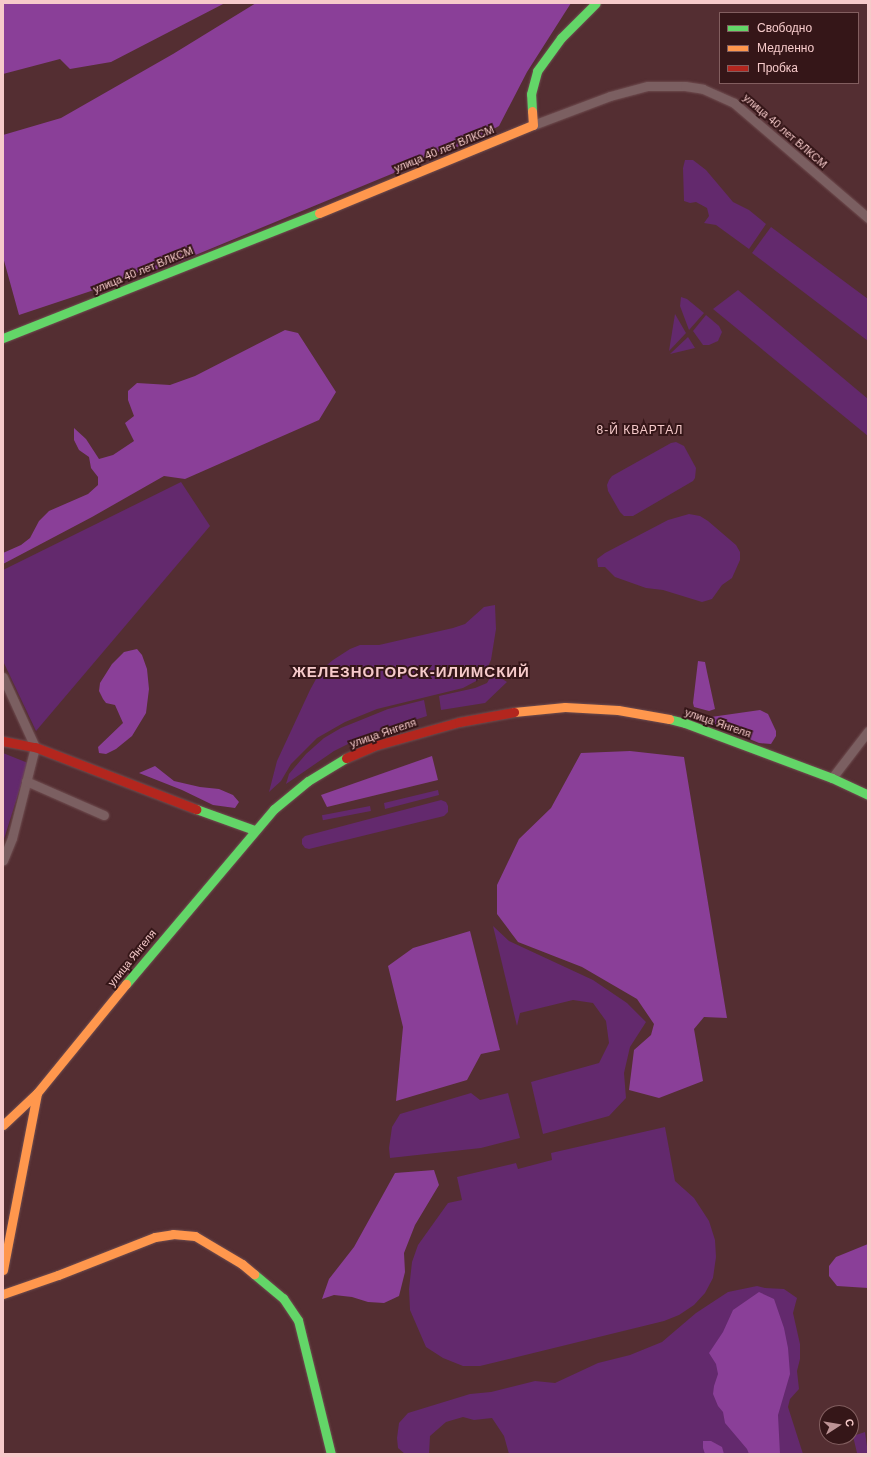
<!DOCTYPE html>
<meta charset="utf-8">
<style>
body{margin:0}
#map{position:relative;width:871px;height:1457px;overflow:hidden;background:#542e32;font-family:Arial,sans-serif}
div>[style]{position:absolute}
.green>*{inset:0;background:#63296d;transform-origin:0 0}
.forest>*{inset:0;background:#8a3f98}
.roads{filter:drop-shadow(0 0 1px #6f4d50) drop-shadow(0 0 1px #6f4d50)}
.street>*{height:9px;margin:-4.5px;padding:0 4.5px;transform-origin:4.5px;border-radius:4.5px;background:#7b5f61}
.fast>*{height:9px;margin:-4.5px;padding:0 4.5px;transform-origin:4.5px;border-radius:4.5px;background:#63d668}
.slow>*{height:9px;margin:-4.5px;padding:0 4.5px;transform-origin:4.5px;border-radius:4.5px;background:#ff974d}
.jam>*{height:9px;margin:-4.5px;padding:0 4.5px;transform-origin:4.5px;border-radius:4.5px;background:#b3261e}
span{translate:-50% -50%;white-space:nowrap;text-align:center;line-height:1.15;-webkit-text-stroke:4px #351618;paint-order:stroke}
.street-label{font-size:11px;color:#f6caca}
.neighbourhood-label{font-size:12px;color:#f6caca;letter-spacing:1px}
.district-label{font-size:15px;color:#f6caca;font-weight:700;letter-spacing:1px}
.frame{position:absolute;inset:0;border:4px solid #f6caca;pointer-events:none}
.legend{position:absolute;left:719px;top:12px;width:140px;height:72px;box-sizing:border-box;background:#351618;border:1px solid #825e5f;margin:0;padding:5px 7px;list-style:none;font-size:12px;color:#f6caca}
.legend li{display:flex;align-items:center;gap:8px;height:20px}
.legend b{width:20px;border:1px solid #825e5f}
.north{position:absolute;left:819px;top:1405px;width:40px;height:40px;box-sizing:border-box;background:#351618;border:1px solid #825e5f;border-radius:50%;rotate:78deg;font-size:11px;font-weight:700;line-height:16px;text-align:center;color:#f6caca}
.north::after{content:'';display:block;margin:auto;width:14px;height:18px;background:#bd9395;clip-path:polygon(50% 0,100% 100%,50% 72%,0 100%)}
</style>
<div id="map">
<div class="green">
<div style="clip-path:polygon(685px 160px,693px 160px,706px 170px,733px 202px,749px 210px,766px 224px,749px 249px,716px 225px,704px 223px,709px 216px,707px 208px,696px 202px,690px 203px,684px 201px,683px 168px)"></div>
<div style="clip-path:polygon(771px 227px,868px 299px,868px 341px,752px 253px)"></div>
<div style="clip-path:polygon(738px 290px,868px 399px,868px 436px,713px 309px)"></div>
<div style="clip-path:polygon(681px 297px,687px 299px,704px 313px,689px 330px,680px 306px)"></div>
<div style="clip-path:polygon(675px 314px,686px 333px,669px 351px)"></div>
<div style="clip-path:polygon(706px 315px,719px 326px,722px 332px,718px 341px,709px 345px,703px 345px,693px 331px)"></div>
<div style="clip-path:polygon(688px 337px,695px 348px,670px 354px)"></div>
<div style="clip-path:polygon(676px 442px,684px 446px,696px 468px,695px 478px,693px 481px,633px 516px,624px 516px,620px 512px,608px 491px,607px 485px,609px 480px,612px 476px,671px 443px)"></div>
<div style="clip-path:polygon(181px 482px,210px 526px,36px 731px,3px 661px,3px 570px)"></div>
<div style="clip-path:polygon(689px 514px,700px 516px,708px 521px,736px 545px,740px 552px,740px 560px,732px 578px,722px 585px,712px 599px,702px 602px,663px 590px,646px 588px,615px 577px,605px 567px,598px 567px,597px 559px,605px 553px,668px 520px)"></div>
<div style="clip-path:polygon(495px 605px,496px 629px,491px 660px,485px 673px,478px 680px,463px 688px,377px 709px,345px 722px,317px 738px,291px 764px,281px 781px,269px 792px,277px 761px,310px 690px,321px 670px,333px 660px,350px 649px,360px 645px,379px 645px,453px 628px,465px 624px,484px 607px)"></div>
<div style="clip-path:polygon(493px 673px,507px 682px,485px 703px,441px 710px,439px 696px,475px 688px,487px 683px)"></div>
<div style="clip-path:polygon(424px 700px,427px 716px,377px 732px,348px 744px,334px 751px,286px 784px,289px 774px,306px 754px,324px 738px,341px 728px,388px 709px)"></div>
<div style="clip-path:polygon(3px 753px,28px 763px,3px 842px)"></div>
<div style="clip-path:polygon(438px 790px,439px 795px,385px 809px,384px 803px)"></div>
<div style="clip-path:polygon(441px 800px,446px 802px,448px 806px,448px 812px,444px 816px,309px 849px,305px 848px,302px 844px,302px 839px,305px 836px)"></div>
<div style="left:370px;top:806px;width:5px;height:49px;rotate:79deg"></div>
<div style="clip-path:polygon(493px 926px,509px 941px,593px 980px,627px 1003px,646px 1022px,630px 1047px,624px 1073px,626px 1098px,609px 1116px,543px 1134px,531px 1082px,599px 1063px,609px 1043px,606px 1021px,593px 1003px,573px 1000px,520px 1013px,517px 1026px)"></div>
<div style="clip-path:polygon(471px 1093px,480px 1100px,508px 1093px,520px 1138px,481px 1148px,390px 1158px,389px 1148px,392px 1127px,400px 1114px)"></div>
<div style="clip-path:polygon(665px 1127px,675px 1181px,694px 1198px,709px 1221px,715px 1240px,716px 1257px,713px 1278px,705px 1293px,694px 1305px,679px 1315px,664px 1321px,480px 1366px,463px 1366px,443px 1358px,426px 1347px,410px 1310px,409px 1289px,412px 1262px,418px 1245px,448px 1203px,462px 1200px,457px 1177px,516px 1163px,518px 1169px,552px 1160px,551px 1153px)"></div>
<div style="clip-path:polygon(757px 1286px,765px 1288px,784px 1289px,797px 1298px,793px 1313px,800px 1344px,800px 1359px,797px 1371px,799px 1389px,790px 1399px,788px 1407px,803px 1454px,509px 1454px,504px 1436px,492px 1418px,474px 1420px,463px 1417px,446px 1422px,430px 1436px,429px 1454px,405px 1454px,398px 1448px,397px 1438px,399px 1423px,408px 1413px,470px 1394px,491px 1392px,535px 1381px,555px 1383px,598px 1363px,630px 1355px,662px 1342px,696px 1313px,728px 1292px)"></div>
<div style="clip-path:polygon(865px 1432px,868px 1454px,854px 1454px,857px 1453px,853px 1436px)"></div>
</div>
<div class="forest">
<div style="clip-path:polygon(3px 3px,225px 3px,111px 62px,70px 69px,60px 59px,3px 74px)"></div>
<div style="clip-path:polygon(256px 3px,571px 3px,527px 72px,499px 126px,469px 142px,181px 261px,19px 315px,3px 257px,3px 135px,61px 118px,173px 54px)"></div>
<div style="clip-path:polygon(285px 330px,298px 333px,336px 392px,319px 420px,185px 479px,164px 476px,92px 517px,3px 564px,3px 553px,21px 545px,30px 538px,39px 521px,49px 511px,88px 494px,98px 485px,98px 477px,91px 468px,89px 457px,79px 450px,74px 440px,74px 428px,86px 439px,99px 459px,113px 455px,134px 441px,125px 423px,134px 416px,128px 400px,128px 391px,137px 383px,170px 385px,195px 376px)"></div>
<div style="clip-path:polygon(137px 649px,142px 655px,147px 669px,149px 689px,146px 713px,132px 736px,116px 749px,106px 754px,99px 753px,98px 747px,123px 723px,115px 705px,106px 703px,103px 699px,99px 691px,100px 683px,112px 664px,124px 652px)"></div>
<div style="clip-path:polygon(698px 661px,705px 662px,707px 672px,715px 709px,709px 711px,694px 707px,693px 703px)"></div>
<div style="clip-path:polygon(760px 710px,768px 714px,776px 731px,776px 736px,771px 744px,759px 743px,714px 724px,711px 717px)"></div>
<div style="clip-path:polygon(630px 751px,684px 757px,727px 1018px,704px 1017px,694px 1029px,703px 1081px,659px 1098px,629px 1090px,634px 1050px,651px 1035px,654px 1024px,637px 999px,582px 967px,518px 942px,497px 914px,497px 885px,519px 839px,551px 808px,581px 753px)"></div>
<div style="clip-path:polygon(432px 756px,438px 780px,327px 807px,321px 795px)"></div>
<div style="clip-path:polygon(155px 766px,174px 781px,200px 787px,219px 789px,233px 795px,239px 802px,235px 808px,213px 805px,182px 790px,139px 773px)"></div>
<div style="clip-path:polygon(470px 931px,500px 1050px,481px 1054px,467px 1080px,396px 1101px,403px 1027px,388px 966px,413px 948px)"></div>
<div style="clip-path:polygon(434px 1170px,439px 1185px,415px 1225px,404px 1253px,405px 1272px,399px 1296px,384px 1303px,368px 1302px,352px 1297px,334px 1295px,322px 1299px,329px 1279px,354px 1247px,395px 1173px)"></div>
<div style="clip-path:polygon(868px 1244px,868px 1288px,837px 1286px,829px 1276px,829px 1266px,836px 1257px)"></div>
<div style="clip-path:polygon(759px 1292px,774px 1299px,784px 1328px,788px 1348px,790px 1374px,778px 1415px,780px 1454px,749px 1454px,747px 1449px,725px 1423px,723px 1412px,718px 1406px,713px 1394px,714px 1386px,718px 1374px,716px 1364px,709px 1353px,723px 1332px,733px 1310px)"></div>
<div style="clip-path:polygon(703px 1441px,711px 1441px,722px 1447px,724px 1454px,705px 1454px,703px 1448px)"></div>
</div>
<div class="roads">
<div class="street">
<div style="left:533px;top:125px;width:82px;rotate:-20.6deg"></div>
<div style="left:610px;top:96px;width:39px;rotate:-15deg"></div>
<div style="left:648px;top:86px;width:37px"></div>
<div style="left:685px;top:86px;width:18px;rotate:9deg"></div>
<div style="left:703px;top:89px;width:34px;rotate:24deg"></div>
<div style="left:734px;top:103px;width:177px;rotate:40.6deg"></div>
<div style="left:3px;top:677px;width:77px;rotate:65.4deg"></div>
<div style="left:35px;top:747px;width:94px;rotate:104.2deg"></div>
<div style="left:12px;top:838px;width:24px;rotate:112deg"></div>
<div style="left:832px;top:778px;width:59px;rotate:-52.5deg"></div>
<div style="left:26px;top:781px;width:85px;rotate:23.6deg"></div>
</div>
<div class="fast">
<div style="left:532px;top:111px;width:17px;rotate:-93deg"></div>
<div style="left:531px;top:94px;width:24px;rotate:-75deg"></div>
<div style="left:537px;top:71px;width:41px;rotate:-54deg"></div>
<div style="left:561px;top:38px;width:49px;rotate:-45deg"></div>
<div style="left:3px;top:338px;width:340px;rotate:-21.6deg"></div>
<div style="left:669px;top:719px;width:16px;rotate:14deg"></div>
<div style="left:685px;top:723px;width:157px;rotate:20.5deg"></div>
<div style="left:832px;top:778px;width:40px;rotate:25deg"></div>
<div style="left:196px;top:809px;width:62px;rotate:19.9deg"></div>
<div style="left:126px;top:984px;width:229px;rotate:-49.8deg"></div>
<div style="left:274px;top:809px;width:44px;rotate:-39.5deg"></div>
<div style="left:308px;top:781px;width:44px;rotate:-31.2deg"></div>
<div style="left:254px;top:1274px;width:38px;rotate:40deg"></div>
<div style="left:283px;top:1298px;width:27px;rotate:56deg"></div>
<div style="left:298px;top:1320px;width:138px;rotate:76.2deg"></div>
</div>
<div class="slow">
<div style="left:319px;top:213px;width:231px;rotate:-22.4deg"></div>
<div style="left:533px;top:125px;width:14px;rotate:-94deg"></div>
<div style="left:514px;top:712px;width:51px;rotate:-5.6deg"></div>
<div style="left:565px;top:707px;width:53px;rotate:3.2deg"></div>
<div style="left:618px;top:710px;width:52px;rotate:10deg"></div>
<div style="left:3px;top:1125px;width:47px;rotate:-43.3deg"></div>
<div style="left:37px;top:1093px;width:141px;rotate:-50.8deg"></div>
<div style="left:3px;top:1270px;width:180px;rotate:-79.1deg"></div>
<div style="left:3px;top:1294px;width:58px;rotate:-19.1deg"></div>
<div style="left:58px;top:1275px;width:104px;rotate:-21.4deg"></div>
<div style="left:155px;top:1237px;width:18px;rotate:-9deg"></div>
<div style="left:173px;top:1234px;width:22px;rotate:5deg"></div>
<div style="left:195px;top:1236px;width:55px;rotate:30.8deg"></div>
<div style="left:242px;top:1264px;width:16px;rotate:40deg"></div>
</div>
<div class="jam">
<div style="left:3px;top:741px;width:33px;rotate:11deg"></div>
<div style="left:35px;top:747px;width:173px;rotate:21.1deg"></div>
<div style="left:346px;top:758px;width:34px;rotate:-23deg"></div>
<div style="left:377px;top:745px;width:85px;rotate:-15.7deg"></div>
<div style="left:459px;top:722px;width:56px;rotate:-10.3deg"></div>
</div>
</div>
<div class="street-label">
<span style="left:785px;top:131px;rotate:41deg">улица 40 лет ВЛКСМ</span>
<span style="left:444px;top:149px;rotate:-22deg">улица 40 лет ВЛКСМ</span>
<span style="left:143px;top:270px;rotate:-22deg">улица 40 лет ВЛКСМ</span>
<span style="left:718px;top:723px;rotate:19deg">улица Янгеля</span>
<span style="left:383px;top:733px;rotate:-19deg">улица Янгеля</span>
<span style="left:132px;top:958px;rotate:-51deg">улица Янгеля</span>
</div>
<div class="neighbourhood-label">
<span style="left:640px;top:431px">8-Й КВАРТАЛ</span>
</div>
<div class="district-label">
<span style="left:411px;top:672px">ЖЕЛЕЗНОГОРСК-ИЛИМСКИЙ</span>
</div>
<div class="frame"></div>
<ul class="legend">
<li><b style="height:5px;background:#63d668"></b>Свободно</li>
<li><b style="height:5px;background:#ff974d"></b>Медленно</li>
<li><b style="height:5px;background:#b3261e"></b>Пробка</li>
</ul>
<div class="north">С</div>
</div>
